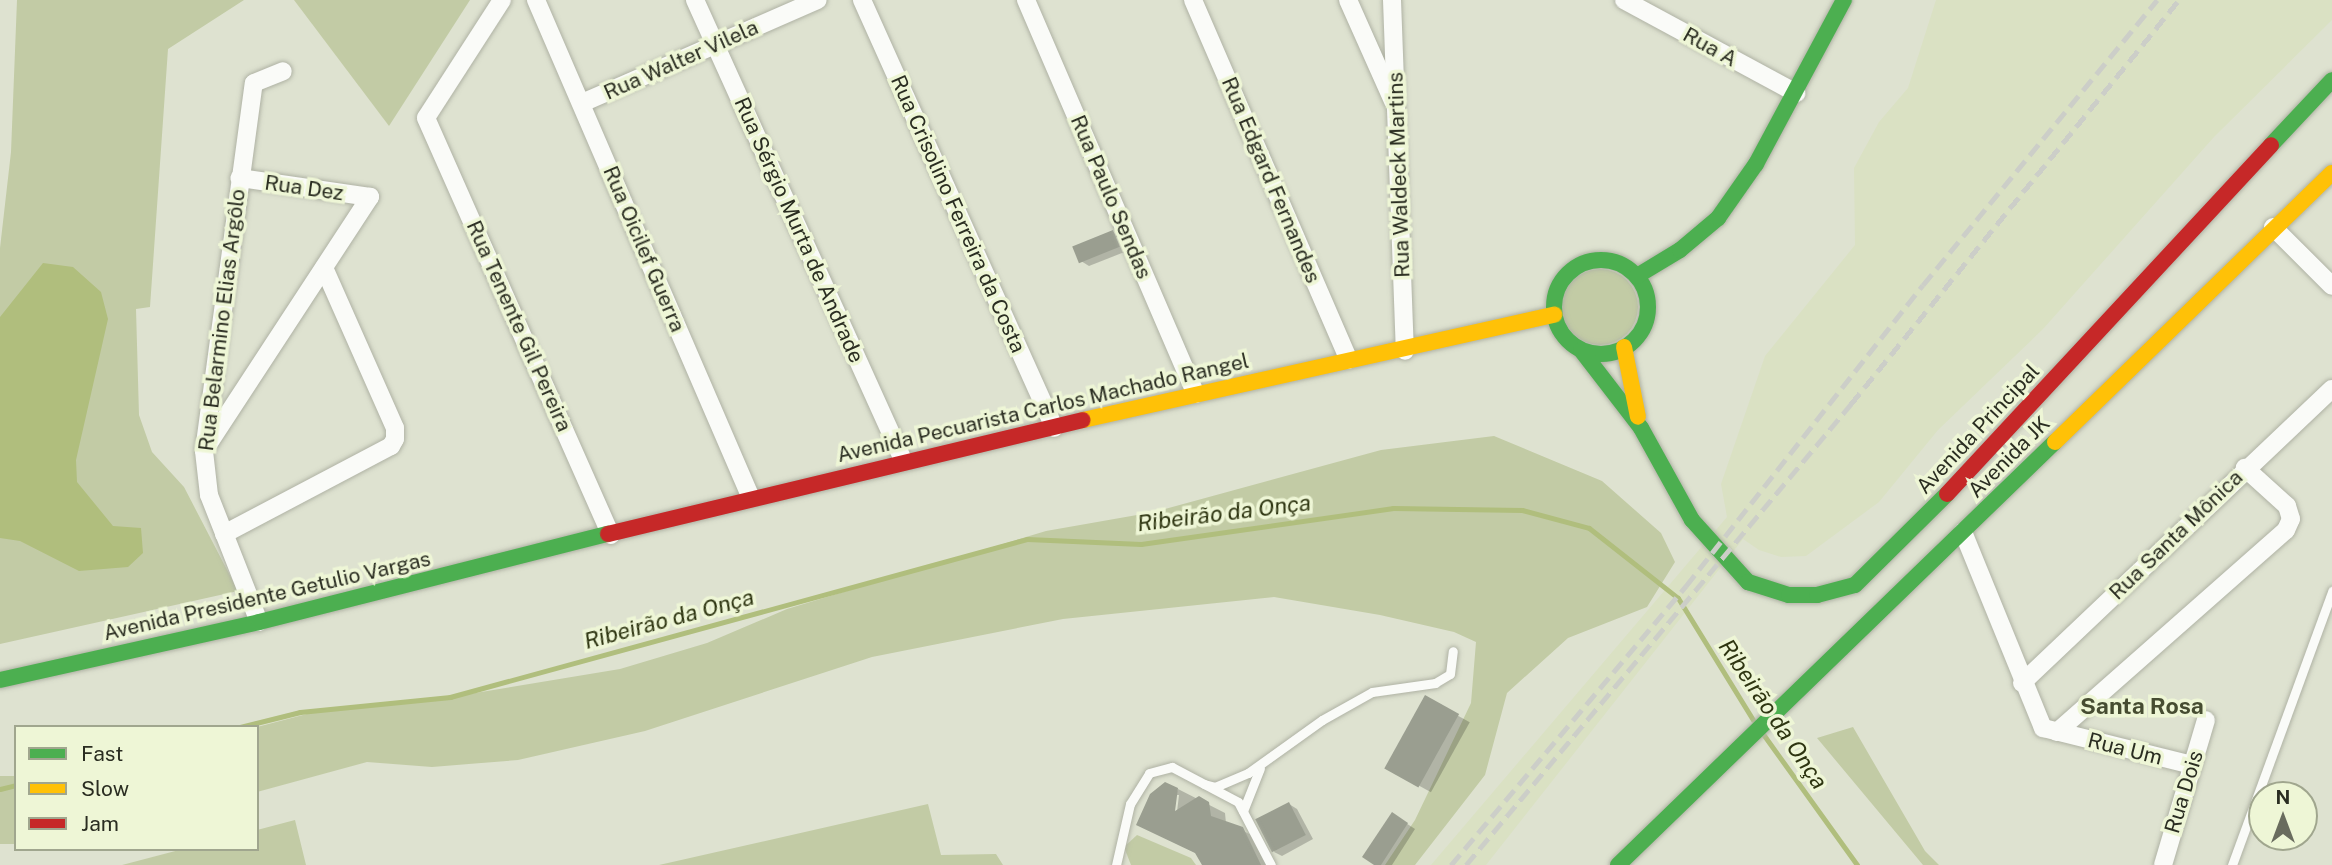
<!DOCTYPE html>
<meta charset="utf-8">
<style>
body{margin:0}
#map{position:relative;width:2332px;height:865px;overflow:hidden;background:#dee2d0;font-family:"Public Sans",sans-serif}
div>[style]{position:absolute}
.built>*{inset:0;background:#dae1c3}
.green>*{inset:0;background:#c2cba5;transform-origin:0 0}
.round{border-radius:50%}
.water>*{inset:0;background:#b0be7d}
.shadow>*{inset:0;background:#0003;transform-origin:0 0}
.stream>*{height:5px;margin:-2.5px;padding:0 2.5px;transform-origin:2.5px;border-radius:2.5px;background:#b0be7d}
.building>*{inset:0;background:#9a9e90;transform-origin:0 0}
.roads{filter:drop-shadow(0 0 2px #afb2a4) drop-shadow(0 0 2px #afb2a4)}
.lane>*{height:9px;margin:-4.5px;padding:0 4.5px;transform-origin:4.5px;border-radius:4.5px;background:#fafbf8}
.street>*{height:18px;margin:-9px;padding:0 9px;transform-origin:9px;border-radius:9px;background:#fafbf8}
.fast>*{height:16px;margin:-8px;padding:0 8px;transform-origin:8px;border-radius:8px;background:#4caf50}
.fast>.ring{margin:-8px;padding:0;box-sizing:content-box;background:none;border:16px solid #4caf50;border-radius:50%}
.slow>*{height:16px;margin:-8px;padding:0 8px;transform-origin:8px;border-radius:8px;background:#ffc107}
.jam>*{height:16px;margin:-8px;padding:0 8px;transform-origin:8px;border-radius:8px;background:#c62828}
.rail>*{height:5px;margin-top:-2.5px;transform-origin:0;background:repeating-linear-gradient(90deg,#cccec8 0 14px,transparent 0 21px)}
span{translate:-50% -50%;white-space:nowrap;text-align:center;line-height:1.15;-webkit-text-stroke:7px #eef6d6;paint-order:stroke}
.street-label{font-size:21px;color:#2a2d21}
.water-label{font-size:23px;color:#2e3511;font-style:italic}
.neighbourhood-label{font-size:23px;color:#464c31;font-weight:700}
.legend{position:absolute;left:14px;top:725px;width:245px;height:126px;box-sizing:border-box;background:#eef6d6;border:2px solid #a0a68e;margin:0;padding:9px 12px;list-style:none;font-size:21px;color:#2a2d21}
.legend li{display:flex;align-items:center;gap:14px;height:35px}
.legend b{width:35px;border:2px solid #a0a68e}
.north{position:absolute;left:2248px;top:781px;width:70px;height:70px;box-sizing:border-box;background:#eef6d6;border:2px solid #a0a68e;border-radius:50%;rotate:0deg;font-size:19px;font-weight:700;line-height:28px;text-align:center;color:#2a2d21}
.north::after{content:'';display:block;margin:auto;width:24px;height:32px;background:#696c5e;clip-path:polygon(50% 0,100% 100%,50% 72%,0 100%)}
</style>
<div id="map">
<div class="built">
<div style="clip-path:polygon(1936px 0,2332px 0,2332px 20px,2214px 137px,2043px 329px,1938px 430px,1879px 502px,1806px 556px,1781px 557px,1759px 550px,1743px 539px,1486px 865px,1431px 865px,1727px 517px,1721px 484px,1765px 356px,1855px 245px,1854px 168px,1879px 122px,1908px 88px)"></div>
</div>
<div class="green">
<div style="clip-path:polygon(17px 0,244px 0,168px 49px,150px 307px,136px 309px,139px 415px,152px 452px,184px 487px,238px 591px,0 644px,0 248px,11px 152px)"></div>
<div style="clip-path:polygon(294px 0,470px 0,389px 126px)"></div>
<div class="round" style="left:1562px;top:269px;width:76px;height:76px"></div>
<div style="clip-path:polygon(1494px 436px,1602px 481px,1661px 533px,1675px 562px,1647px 607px,1568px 638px,1507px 693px,1485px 775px,1415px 865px,1385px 865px,1415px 820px,1471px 703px,1476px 642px,1454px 632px,1380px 615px,1274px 597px,1063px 619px,872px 657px,645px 731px,518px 760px,432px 767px,367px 762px,257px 792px,257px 727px,326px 709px,469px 694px,620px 669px,707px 643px,787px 609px,1046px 531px,1154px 512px,1381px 450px)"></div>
<div style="clip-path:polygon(1853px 727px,1925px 851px,1939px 865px,1923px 865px,1817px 738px)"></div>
<div style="left:16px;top:776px;width:68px;height:16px;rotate:90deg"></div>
<div style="clip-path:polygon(928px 804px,941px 855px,996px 854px,1003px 865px,659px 865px)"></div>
<div style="clip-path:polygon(295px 820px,306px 865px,122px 865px,183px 849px,257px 849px,257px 830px)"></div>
<div style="clip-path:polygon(1137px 835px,1191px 858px,1196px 865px,1131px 865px,1124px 847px)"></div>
</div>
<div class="water">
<div style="clip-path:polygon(43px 263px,73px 267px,101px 292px,108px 319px,76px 460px,77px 482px,113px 526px,141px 528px,143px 553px,128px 567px,79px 571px,20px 541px,0 538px,0 317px)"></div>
</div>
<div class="shadow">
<div style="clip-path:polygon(1113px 232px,1121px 237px,1127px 251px,1089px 266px,1081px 261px)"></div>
<div style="left:1426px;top:698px;width:50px;height:80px;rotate:29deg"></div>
<div style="clip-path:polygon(evenodd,1178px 789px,1225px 813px,1226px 823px,1260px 839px,1272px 865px,1204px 865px,1198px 854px,1155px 833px,1178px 789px,1176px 795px,1179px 795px,1176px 820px,1172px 820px,1176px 795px)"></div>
<div style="clip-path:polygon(1289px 804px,1297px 809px,1313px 839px,1282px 856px,1274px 852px)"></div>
<div style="clip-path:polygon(1392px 814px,1415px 829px,1392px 865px,1377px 865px)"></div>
</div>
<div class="stream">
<div style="left:240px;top:727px;width:62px;rotate:-14deg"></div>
<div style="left:300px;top:712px;width:151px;rotate:-5.7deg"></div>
<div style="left:450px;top:697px;width:598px;rotate:-15.31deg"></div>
<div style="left:1027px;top:539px;width:114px;rotate:2.5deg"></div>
<div style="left:1141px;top:544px;width:255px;rotate:-8.1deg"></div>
<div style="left:1393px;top:508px;width:129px;rotate:0.9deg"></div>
<div style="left:1522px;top:510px;width:69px;rotate:15deg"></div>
<div style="left:1589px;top:528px;width:113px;rotate:38.2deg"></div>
<div style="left:1678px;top:598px;width:143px;rotate:58.4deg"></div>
<div style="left:1763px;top:734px;width:161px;rotate:54.3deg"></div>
<div style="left:0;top:789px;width:16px;rotate:-14deg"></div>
</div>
<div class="building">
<div style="left:1113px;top:230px;width:18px;height:44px;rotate:68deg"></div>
<div style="left:1425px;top:695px;width:39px;height:84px;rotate:29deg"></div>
<div style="clip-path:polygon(1165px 782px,1178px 788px,1175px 811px,1199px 796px,1209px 802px,1211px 816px,1243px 827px,1261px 865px,1202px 865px,1195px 853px,1136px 825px,1150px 794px)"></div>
<div style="left:1289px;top:802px;width:37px;height:38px;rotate:63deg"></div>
<div style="clip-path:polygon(1392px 812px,1408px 823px,1381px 865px,1374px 865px,1362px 857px)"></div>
</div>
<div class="roads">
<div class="lane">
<div style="left:1204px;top:784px;width:11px;rotate:15deg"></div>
<div style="left:1215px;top:787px;width:36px;rotate:-23deg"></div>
<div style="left:1248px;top:773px;width:91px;rotate:-35.6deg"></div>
<div style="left:1322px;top:720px;width:57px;rotate:-29.2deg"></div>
<div style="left:1372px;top:692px;width:64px;rotate:-8.1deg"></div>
<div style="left:1435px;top:683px;width:17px;rotate:-31deg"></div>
<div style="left:1450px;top:674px;width:23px;rotate:-83deg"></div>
<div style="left:1243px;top:811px;width:46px;rotate:-68.4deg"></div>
<div style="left:1116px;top:865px;width:63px;rotate:-77.1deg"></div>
<div style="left:1130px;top:804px;width:36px;rotate:-58deg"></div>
<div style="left:1149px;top:773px;width:24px;rotate:-15deg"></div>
<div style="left:1172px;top:767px;width:75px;rotate:27.9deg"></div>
<div style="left:1238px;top:802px;width:71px;rotate:62.4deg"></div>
<div style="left:2232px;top:865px;width:292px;rotate:-69.9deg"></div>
</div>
<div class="street">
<div style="left:502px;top:0;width:140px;rotate:122.8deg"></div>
<div style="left:426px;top:118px;width:456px;rotate:66.1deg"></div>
<div style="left:536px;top:0;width:542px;rotate:66.65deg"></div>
<div style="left:695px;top:0;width:505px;rotate:65.67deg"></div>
<div style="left:862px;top:0;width:469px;rotate:65.8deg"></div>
<div style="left:1026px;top:0;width:429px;rotate:66.7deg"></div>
<div style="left:1193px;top:0;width:392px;rotate:66.6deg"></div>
<div style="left:1348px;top:0;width:111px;rotate:66deg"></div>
<div style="left:1392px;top:0;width:351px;rotate:87.9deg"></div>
<div style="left:1624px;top:0;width:196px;rotate:28.4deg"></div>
<div style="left:582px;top:103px;width:257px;rotate:-23.6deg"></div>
<div style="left:2273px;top:227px;width:83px;rotate:45deg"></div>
<div style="left:207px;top:446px;width:298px;rotate:-56.8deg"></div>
<div style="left:370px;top:197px;width:132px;rotate:-171.7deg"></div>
<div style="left:1963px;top:532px;width:212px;rotate:67.8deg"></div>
<div style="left:2043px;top:728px;width:154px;rotate:13.9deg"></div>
<div style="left:224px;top:534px;width:189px;rotate:-27.8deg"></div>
<div style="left:391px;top:446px;width:8px;rotate:-60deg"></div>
<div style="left:395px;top:439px;width:11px;rotate:-90deg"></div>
<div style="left:395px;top:428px;width:175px;rotate:-113.9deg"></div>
<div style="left:259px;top:622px;width:136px;rotate:-111.5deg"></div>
<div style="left:209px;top:495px;width:44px;rotate:-96.5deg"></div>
<div style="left:204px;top:451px;width:371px;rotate:-82.3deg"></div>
<div style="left:254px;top:83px;width:31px;rotate:-22deg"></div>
<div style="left:2022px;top:683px;width:427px;rotate:-43.5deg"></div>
<div style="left:2057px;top:732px;width:305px;rotate:-41.4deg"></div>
<div style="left:2286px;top:530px;width:12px;rotate:-66deg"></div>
<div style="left:2291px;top:519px;width:14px;rotate:-107deg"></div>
<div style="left:2287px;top:506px;width:57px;rotate:-137.9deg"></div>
<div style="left:2163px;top:865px;width:151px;rotate:-73.5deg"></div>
</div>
<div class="fast">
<div style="left:2271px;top:145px;width:89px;rotate:-46.8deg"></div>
<div class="ring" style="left:1554px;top:260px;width:78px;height:78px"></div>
<div style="left:1637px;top:276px;width:50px;rotate:-31.2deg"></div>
<div style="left:1680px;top:250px;width:50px;rotate:-40.1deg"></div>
<div style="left:1718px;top:218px;width:66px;rotate:-54.9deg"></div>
<div style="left:1756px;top:164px;width:186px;rotate:-61.8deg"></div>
<div style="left:1581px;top:350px;width:98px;rotate:52.4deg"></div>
<div style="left:1641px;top:428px;width:105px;rotate:61deg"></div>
<div style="left:1692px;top:520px;width:84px;rotate:47.9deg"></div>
<div style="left:1748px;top:582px;width:43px;rotate:17.6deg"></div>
<div style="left:1789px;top:595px;width:28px"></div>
<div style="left:1817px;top:595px;width:39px;rotate:-15deg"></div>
<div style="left:1855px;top:585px;width:129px;rotate:-44.7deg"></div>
<div style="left:0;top:680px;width:265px;rotate:-12.6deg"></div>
<div style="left:259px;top:622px;width:360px;rotate:-14.2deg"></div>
<div style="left:1618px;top:865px;width:608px;rotate:-44.07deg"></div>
</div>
<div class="slow">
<div style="left:1624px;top:347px;width:71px;rotate:78.7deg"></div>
<div style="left:1083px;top:420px;width:483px;rotate:-12.6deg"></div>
<div style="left:2055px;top:442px;width:386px;rotate:-44.2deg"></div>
</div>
<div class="jam">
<div style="left:1947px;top:494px;width:476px;rotate:-47.1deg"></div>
<div style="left:608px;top:534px;width:488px;rotate:-13.5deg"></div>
</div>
</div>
<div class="rail">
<div style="left:1451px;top:865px;width:365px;rotate:-49.9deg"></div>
<div style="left:1686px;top:586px;width:383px;rotate:-51.8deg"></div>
<div style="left:1923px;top:285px;width:369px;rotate:-50.6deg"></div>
<div style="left:1466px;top:865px;width:601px;rotate:-50.13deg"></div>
<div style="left:1851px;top:404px;width:520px;rotate:-50.93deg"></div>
</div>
<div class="street-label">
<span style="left:1710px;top:47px;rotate:29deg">Rua A</span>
<span style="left:681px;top:60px;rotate:-24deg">Rua Walter Vilela</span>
<span style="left:1399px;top:175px;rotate:-92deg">Rua Waldeck Martins</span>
<span style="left:1271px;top:180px;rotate:67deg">Rua Edgard Fernandes</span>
<span style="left:304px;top:188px;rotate:8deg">Rua Dez</span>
<span style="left:1111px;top:197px;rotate:67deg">Rua Paulo Sendas</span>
<span style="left:958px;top:214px;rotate:66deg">Rua Crisolino Ferreira da Costa</span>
<span style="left:799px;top:230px;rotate:66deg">Rua Sérgio Murta de Andrade</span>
<span style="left:644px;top:249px;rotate:67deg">Rua Oicilef Guerra</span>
<span style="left:222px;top:320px;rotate:-83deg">Rua Belarmino Elias Argôlo</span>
<span style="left:519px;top:326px;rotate:66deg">Rua Tenente Gil Pereira</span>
<span style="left:1043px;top:408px;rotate:-13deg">Avenida Pecuarista Carlos Machado Rangel</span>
<span style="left:1978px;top:429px;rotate:-47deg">Avenida Principal</span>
<span style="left:2009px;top:457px;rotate:-45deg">Avenida JK</span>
<span style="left:2176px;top:535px;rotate:-44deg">Rua Santa Mônica</span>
<span style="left:267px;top:596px;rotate:-13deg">Avenida Presidente Getulio Vargas</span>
<span style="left:2125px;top:749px;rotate:14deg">Rua Um</span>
<span style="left:2184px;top:792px;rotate:-73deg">Rua Dois</span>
</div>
<div class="water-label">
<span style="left:1224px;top:513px;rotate:-7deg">Ribeirão da Onça</span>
<span style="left:669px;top:619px;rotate:-15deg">Ribeirão da Onça</span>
<span style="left:1773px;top:714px;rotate:56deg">Ribeirão da Onça</span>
</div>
<div class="neighbourhood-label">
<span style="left:2142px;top:706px">Santa Rosa</span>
</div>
<ul class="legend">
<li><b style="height:9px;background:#4caf50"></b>Fast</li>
<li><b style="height:9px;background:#ffc107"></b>Slow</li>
<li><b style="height:9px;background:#c62828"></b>Jam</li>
</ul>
<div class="north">N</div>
</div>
